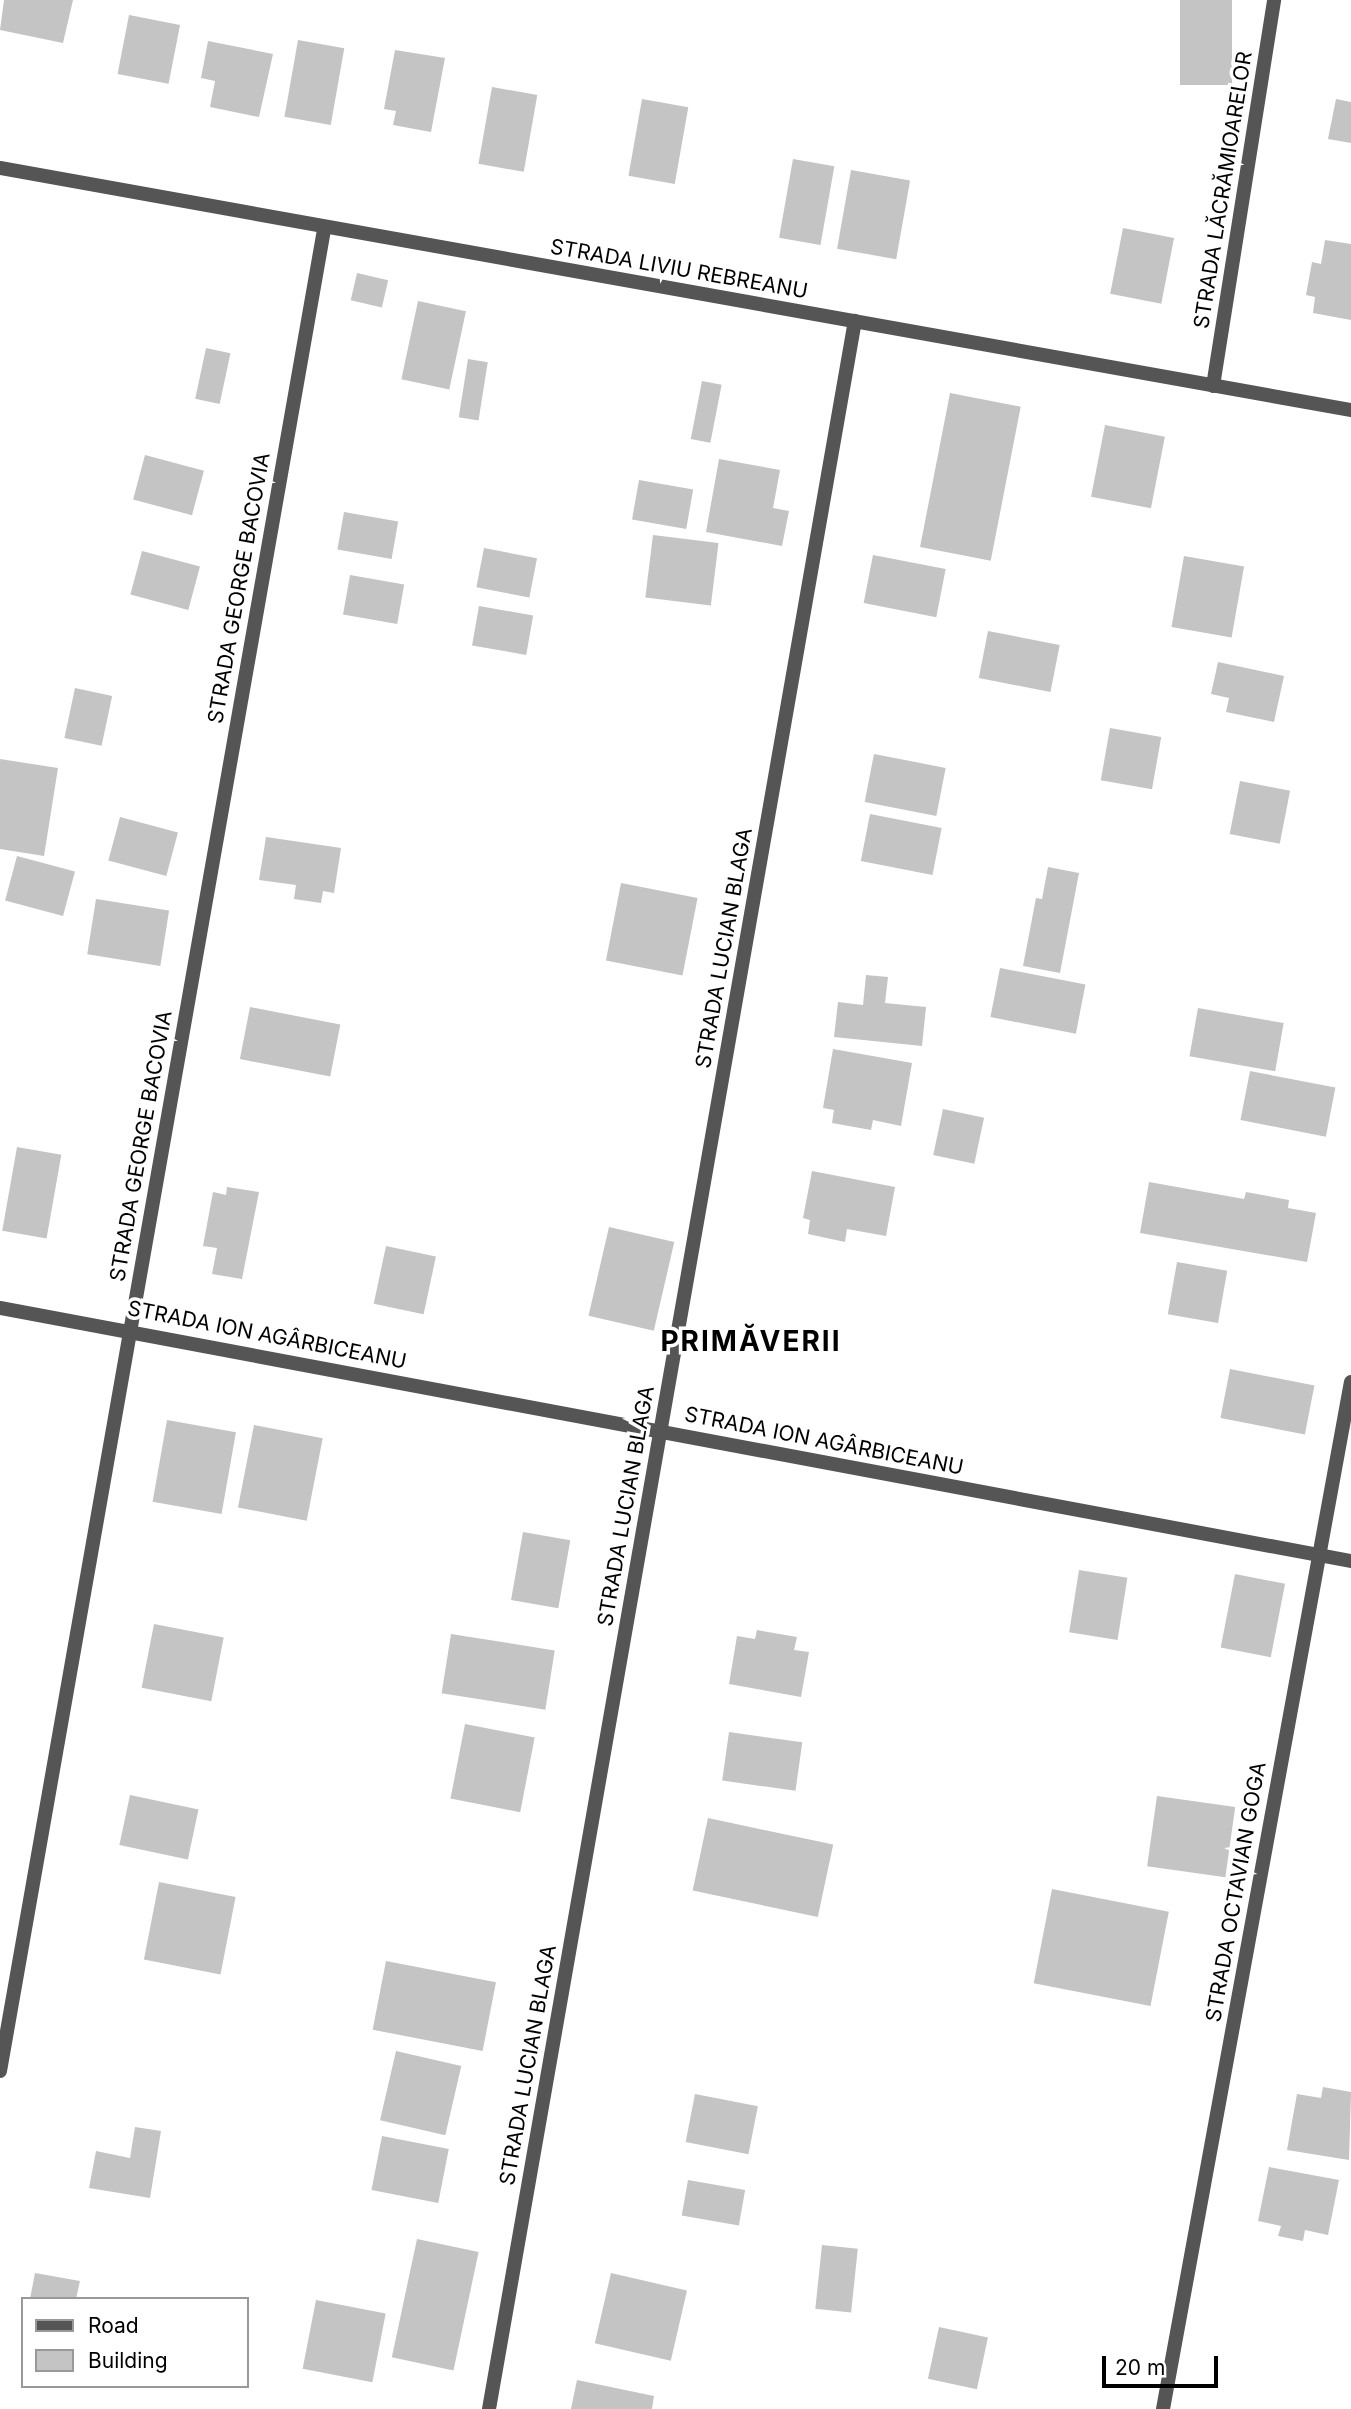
<!DOCTYPE html>
<meta charset="utf-8">
<style>
body{margin:0}
#map{position:relative;width:1351px;height:2409px;overflow:hidden;background:#fff;font-family:Inter,sans-serif}
div>[style]{position:absolute}
.building>*{inset:0;background:#c4c4c4;transform-origin:0 0}
.street>*{height:14px;margin:-7px;padding:0 7px;transform-origin:7px;border-radius:7px;background:#555}
span{translate:-50% -50%;white-space:nowrap;text-align:center;line-height:1.15;-webkit-text-stroke:7px #fff;paint-order:stroke}
.street-label{font-size:21px;color:#000}
.district-label{font-size:28px;color:#000;font-weight:700;letter-spacing:2px}
.legend{position:absolute;left:21px;top:2297px;width:228px;height:91px;box-sizing:border-box;background:#fff;border:2px solid #999;margin:0;padding:9px 12px;list-style:none;font-size:21px;color:#000}
.legend li{display:flex;align-items:center;gap:14px;height:35px}
.legend b{width:35px;border:2px solid #999}
.scale{position:absolute;left:1102px;top:2356px;width:116px;height:32px;box-sizing:border-box;border:4px solid #000;border-top:0;padding-left:9px;font-size:21px;line-height:24px;white-space:nowrap;color:#000;-webkit-text-stroke:5px #fff;paint-order:stroke}
</style>
<div id="map">
<div class="building">
<div style="clip-path:polygon(4px 0,73px 0,63px 43px,0 30px)"></div>
<div style="left:1180px;top:0;width:52px;height:85px"></div>
<div style="left:129px;top:15px;width:52px;height:60px;rotate:11deg"></div>
<div style="left:298px;top:40px;width:47px;height:78px;rotate:10deg"></div>
<div style="clip-path:polygon(208px 41px,273px 54px,259px 117px,210px 107px,215px 81px,201px 78px)"></div>
<div style="clip-path:polygon(395px 50px,445px 58px,431px 132px,393px 125px,396px 111px,384px 109px)"></div>
<div style="left:492px;top:87px;width:46px;height:78px;rotate:10deg"></div>
<div style="left:642px;top:99px;width:47px;height:78px;rotate:10deg"></div>
<div style="clip-path:polygon(1336px 99px,1351px 102px,1351px 143px,1328px 139px)"></div>
<div style="left:793px;top:159px;width:42px;height:80px;rotate:10deg"></div>
<div style="left:851px;top:170px;width:60px;height:80px;rotate:10deg"></div>
<div style="left:1123px;top:228px;width:52px;height:67px;rotate:11deg"></div>
<div style="clip-path:polygon(1325px 240px,1351px 244px,1351px 320px,1313px 313px,1315px 297px,1306px 295px,1312px 262px,1321px 264px)"></div>
<div style="left:357px;top:273px;width:32px;height:28px;rotate:13deg"></div>
<div style="left:418px;top:301px;width:49px;height:80px;rotate:12deg"></div>
<div style="left:206px;top:348px;width:25px;height:52px;rotate:12deg"></div>
<div style="left:468px;top:359px;width:20px;height:59px;rotate:9deg"></div>
<div style="left:702px;top:381px;width:20px;height:59px;rotate:11deg"></div>
<div style="left:950px;top:393px;width:72px;height:157px;rotate:11deg"></div>
<div style="left:1105px;top:425px;width:61px;height:73px;rotate:11deg"></div>
<div style="left:145px;top:455px;width:61px;height:46px;rotate:15deg"></div>
<div style="clip-path:polygon(719px 459px,780px 470px,773px 508px,789px 511px,782px 546px,706px 532px)"></div>
<div style="left:639px;top:480px;width:55px;height:40px;rotate:10deg"></div>
<div style="left:344px;top:512px;width:55px;height:38px;rotate:10deg"></div>
<div style="left:653px;top:535px;width:66px;height:63px;rotate:7deg"></div>
<div style="left:484px;top:548px;width:54px;height:40px;rotate:11deg"></div>
<div style="left:142px;top:551px;width:60px;height:45px;rotate:15deg"></div>
<div style="left:873px;top:555px;width:74px;height:49px;rotate:11deg"></div>
<div style="left:1184px;top:556px;width:61px;height:72px;rotate:10deg"></div>
<div style="left:350px;top:575px;width:55px;height:40px;rotate:10deg"></div>
<div style="left:479px;top:606px;width:55px;height:40px;rotate:10deg"></div>
<div style="left:988px;top:631px;width:73px;height:48px;rotate:11deg"></div>
<div style="clip-path:polygon(1218px 662px,1284px 676px,1274px 722px,1226px 712px,1229px 698px,1211px 694px)"></div>
<div style="left:75px;top:688px;width:38px;height:51px;rotate:12deg"></div>
<div style="left:1110px;top:728px;width:52px;height:53px;rotate:10deg"></div>
<div style="left:874px;top:754px;width:73px;height:49px;rotate:11deg"></div>
<div style="clip-path:polygon(0 759px,58px 768px,44px 856px,0 849px)"></div>
<div style="left:1240px;top:781px;width:51px;height:54px;rotate:11deg"></div>
<div style="left:870px;top:814px;width:73px;height:48px;rotate:11deg"></div>
<div style="left:120px;top:817px;width:60px;height:45px;rotate:15deg"></div>
<div style="clip-path:polygon(266px 837px,341px 848px,334px 893px,323px 891px,321px 903px,294px 899px,296px 885px,259px 880px)"></div>
<div style="left:17px;top:856px;width:60px;height:46px;rotate:15deg"></div>
<div style="clip-path:polygon(1048px 867px,1079px 873px,1060px 973px,1023px 966px,1036px 898px,1042px 899px)"></div>
<div style="left:621px;top:883px;width:78px;height:79px;rotate:11deg"></div>
<div style="left:96px;top:899px;width:74px;height:56px;rotate:9deg"></div>
<div style="left:1000px;top:968px;width:87px;height:50px;rotate:11deg"></div>
<div style="clip-path:polygon(866px 975px,888px 977px,885px 1003px,926px 1007px,922px 1046px,834px 1037px,838px 1002px,863px 1005px)"></div>
<div style="left:250px;top:1007px;width:92px;height:53px;rotate:11deg"></div>
<div style="left:1198px;top:1008px;width:87px;height:49px;rotate:10deg"></div>
<div style="clip-path:polygon(833px 1049px,912px 1063px,901px 1126px,873px 1120px,871px 1130px,832px 1123px,834px 1110px,823px 1108px)"></div>
<div style="left:1250px;top:1071px;width:87px;height:50px;rotate:11deg"></div>
<div style="left:943px;top:1109px;width:42px;height:47px;rotate:12deg"></div>
<div style="left:17px;top:1147px;width:45px;height:85px;rotate:10deg"></div>
<div style="clip-path:polygon(812px 1171px,895px 1187px,886px 1236px,847px 1229px,845px 1242px,808px 1234px,810px 1220px,803px 1218px)"></div>
<div style="clip-path:polygon(1149px 1182px,1244px 1199px,1246px 1192px,1289px 1200px,1288px 1208px,1316px 1213px,1307px 1262px,1140px 1233px)"></div>
<div style="clip-path:polygon(227px 1187px,259px 1192px,242px 1279px,212px 1274px,217px 1248px,203px 1246px,213px 1192px,226px 1195px)"></div>
<div style="left:609px;top:1227px;width:67px;height:91px;rotate:13deg"></div>
<div style="left:386px;top:1246px;width:51px;height:59px;rotate:12deg"></div>
<div style="left:1177px;top:1262px;width:51px;height:53px;rotate:10deg"></div>
<div style="left:1230px;top:1369px;width:86px;height:50px;rotate:11deg"></div>
<div style="left:167px;top:1420px;width:70px;height:83px;rotate:10deg"></div>
<div style="left:254px;top:1425px;width:70px;height:84px;rotate:11deg"></div>
<div style="left:523px;top:1532px;width:48px;height:69px;rotate:10deg"></div>
<div style="left:1079px;top:1570px;width:49px;height:63px;rotate:9deg"></div>
<div style="left:1235px;top:1574px;width:51px;height:75px;rotate:11deg"></div>
<div style="left:154px;top:1624px;width:71px;height:65px;rotate:11deg"></div>
<div style="clip-path:polygon(757px 1630px,797px 1637px,794px 1650px,809px 1652px,801px 1697px,729px 1684px,737px 1636px,755px 1639px)"></div>
<div style="left:451px;top:1634px;width:105px;height:60px;rotate:9deg"></div>
<div style="left:465px;top:1724px;width:71px;height:76px;rotate:11deg"></div>
<div style="left:729px;top:1732px;width:74px;height:49px;rotate:8deg"></div>
<div style="left:130px;top:1795px;width:70px;height:51px;rotate:12deg"></div>
<div style="left:1157px;top:1796px;width:79px;height:71px;rotate:8deg"></div>
<div style="left:708px;top:1818px;width:128px;height:74px;rotate:12deg"></div>
<div style="left:159px;top:1882px;width:78px;height:79px;rotate:11deg"></div>
<div style="left:1052px;top:1889px;width:119px;height:96px;rotate:11deg"></div>
<div style="left:386px;top:1961px;width:112px;height:70px;rotate:11deg"></div>
<div style="left:396px;top:2051px;width:67px;height:71px;rotate:13deg"></div>
<div style="clip-path:polygon(1323px 2087px,1351px 2092px,1349px 2160px,1287px 2150px,1297px 2094px,1321px 2098px)"></div>
<div style="left:695px;top:2094px;width:64px;height:49px;rotate:11deg"></div>
<div style="clip-path:polygon(135px 2127px,161px 2131px,150px 2198px,89px 2188px,96px 2151px,130px 2158px)"></div>
<div style="left:382px;top:2136px;width:68px;height:55px;rotate:11deg"></div>
<div style="clip-path:polygon(1269px 2167px,1339px 2180px,1328px 2235px,1305px 2230px,1303px 2241px,1278px 2236px,1281px 2226px,1258px 2221px)"></div>
<div style="left:688px;top:2180px;width:58px;height:36px;rotate:10deg"></div>
<div style="left:417px;top:2239px;width:63px;height:121px;rotate:12deg"></div>
<div style="left:822px;top:2245px;width:36px;height:64px;rotate:6deg"></div>
<div style="clip-path:polygon(35px 2273px,80px 2281px,76px 2299px,30px 2299px)"></div>
<div style="left:611px;top:2273px;width:78px;height:72px;rotate:13deg"></div>
<div style="left:316px;top:2300px;width:71px;height:70px;rotate:11deg"></div>
<div style="left:939px;top:2327px;width:50px;height:53px;rotate:12deg"></div>
<div style="clip-path:polygon(577px 2380px,654px 2396px,652px 2409px,571px 2409px)"></div>
</div>
<div class="street">
<div style="left:0;top:168px;width:1373px;rotate:10.16deg"></div>
<div style="left:1213px;top:386px;width:391px;rotate:-81deg"></div>
<div style="left:0;top:1308px;width:1374px;rotate:10.61deg"></div>
<div style="left:0;top:2071px;width:1870px;rotate:-80.02deg"></div>
<div style="left:489px;top:2409px;width:2120px;rotate:-80.06deg"></div>
<div style="left:1163px;top:2409px;width:1044px;rotate:-79.63deg"></div>
</div>
<div class="street-label">
<span style="left:1223px;top:190px;rotate:-81deg">STRADA LĂCRĂMIOARELOR</span>
<span style="left:679px;top:269px;rotate:10deg">STRADA LIVIU REBREANU</span>
<span style="left:239px;top:588px;rotate:-80deg">STRADA GEORGE BACOVIA</span>
<span style="left:724px;top:948px;rotate:-80deg">STRADA LUCIAN BLAGA</span>
<span style="left:141px;top:1146px;rotate:-80deg">STRADA GEORGE BACOVIA</span>
<span style="left:267px;top:1335px;rotate:11deg">STRADA ION AGÂRBICEANU</span>
<span style="left:824px;top:1441px;rotate:11deg">STRADA ION AGÂRBICEANU</span>
<span style="left:626px;top:1506px;rotate:-80deg">STRADA LUCIAN BLAGA</span>
<span style="left:1236px;top:1892px;rotate:-80deg">STRADA OCTAVIAN GOGA</span>
<span style="left:528px;top:2065px;rotate:-80deg">STRADA LUCIAN BLAGA</span>
</div>
<div class="district-label">
<span style="left:751px;top:1341px">PRIMĂVERII</span>
</div>
<ul class="legend">
<li><b style="height:9px;background:#555"></b>Road</li>
<li><b style="height:19px;background:#c4c4c4"></b>Building</li>
</ul>
<div class="scale">20 m</div>
</div>
